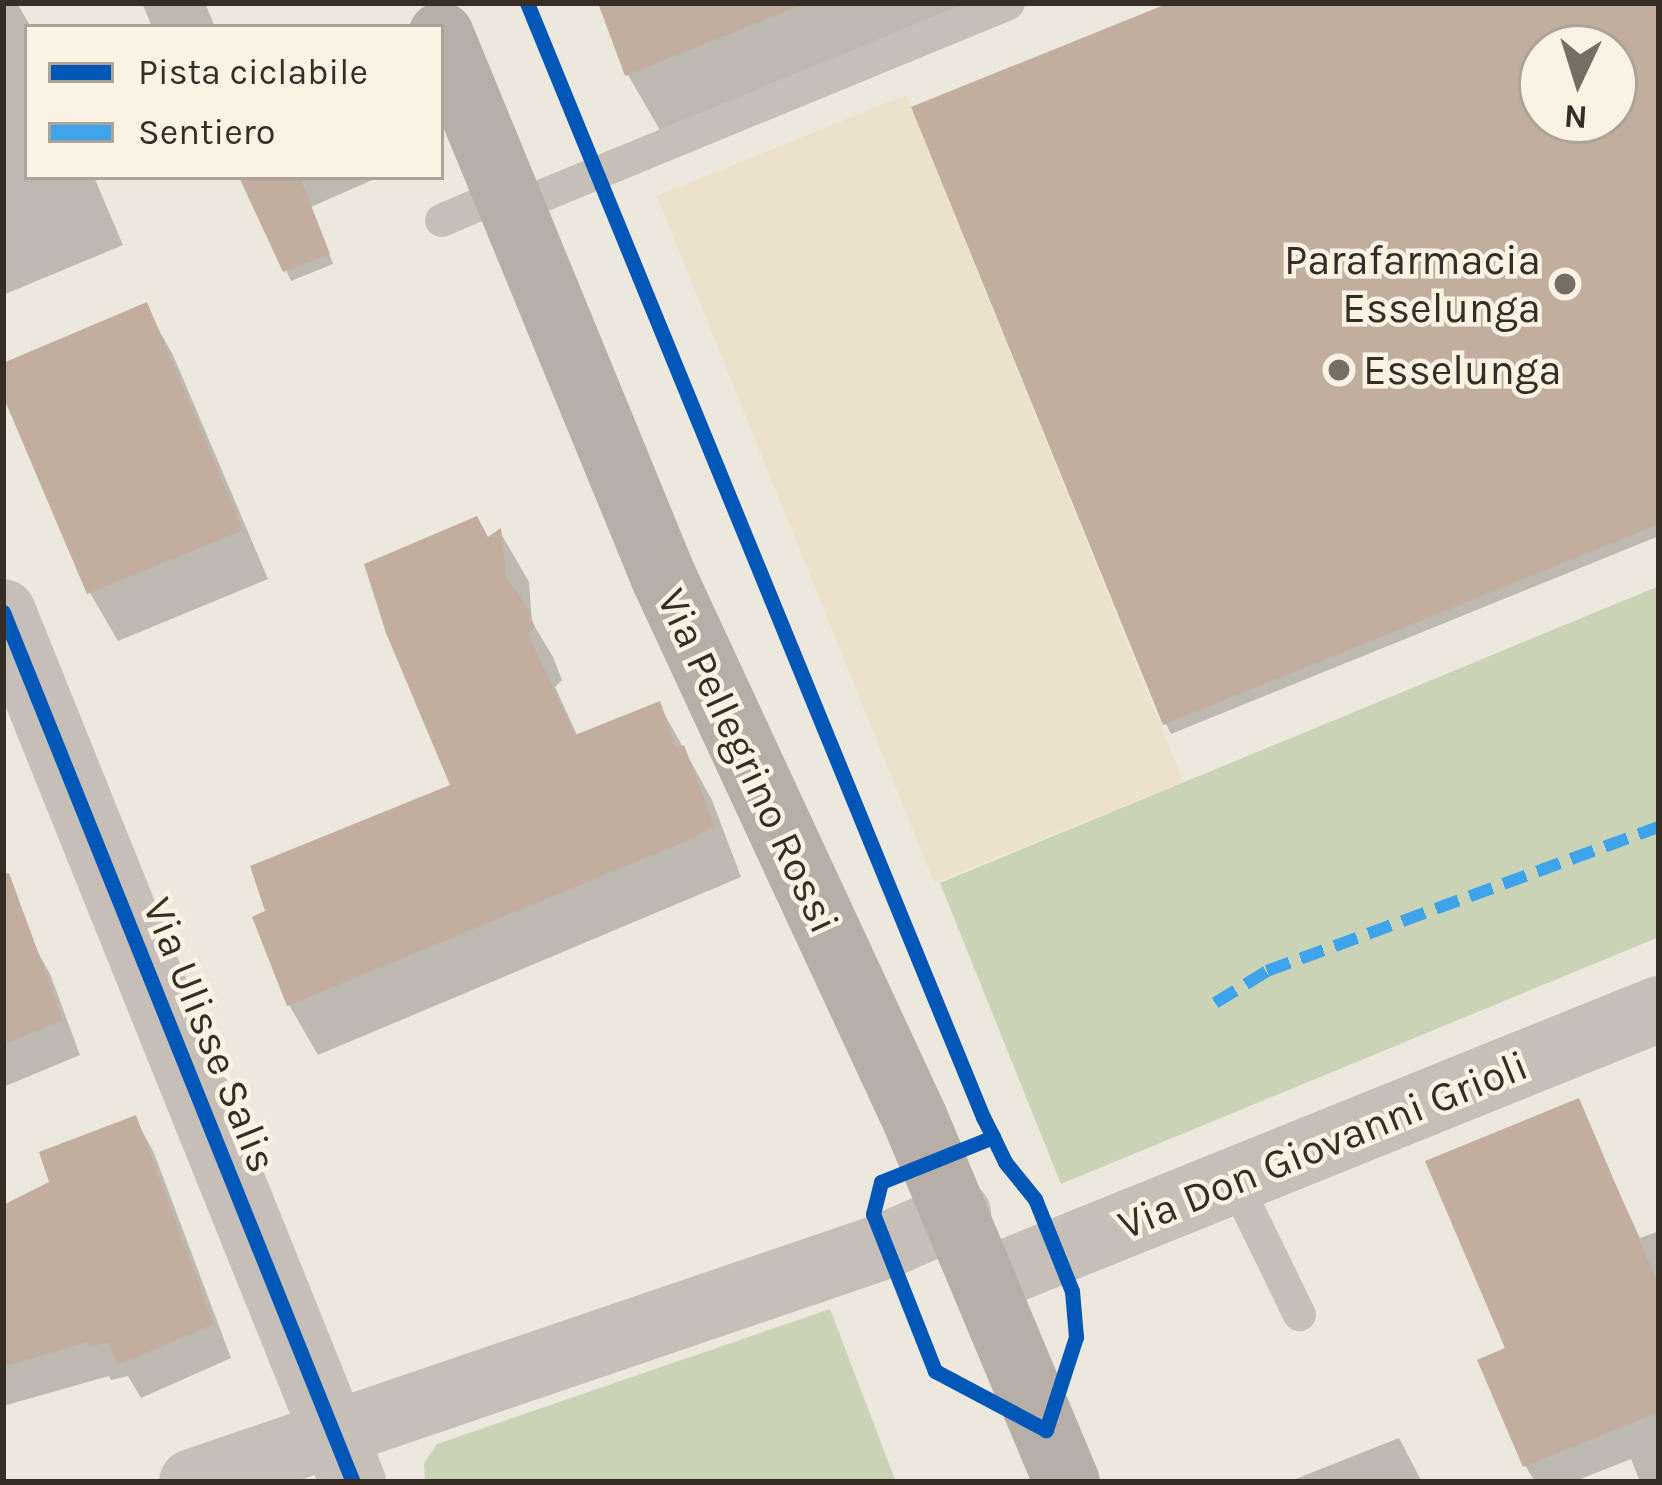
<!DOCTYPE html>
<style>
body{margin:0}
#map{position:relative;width:1662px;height:1485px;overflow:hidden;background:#ede8dd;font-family:Karla,sans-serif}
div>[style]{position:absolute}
.green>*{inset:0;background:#cad3b6}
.plaza>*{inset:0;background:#ece2cb;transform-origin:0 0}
.shadow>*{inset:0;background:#0003}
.building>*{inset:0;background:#c2ae9e}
.service>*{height:33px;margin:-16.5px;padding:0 16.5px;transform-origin:16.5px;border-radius:16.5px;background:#c5bfb7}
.minor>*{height:66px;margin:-33px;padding:0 33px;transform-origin:33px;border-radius:33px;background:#c5bfb7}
.secondary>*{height:66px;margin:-33px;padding:0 33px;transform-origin:33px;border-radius:33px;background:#b6afa7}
.quiet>*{height:12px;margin-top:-6px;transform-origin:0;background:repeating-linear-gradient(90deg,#3fa3eb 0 24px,transparent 0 36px)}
.cycleway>*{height:15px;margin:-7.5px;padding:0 7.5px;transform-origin:7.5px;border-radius:7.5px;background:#0057b8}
.dots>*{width:33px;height:33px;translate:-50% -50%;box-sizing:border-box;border:6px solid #faf3e4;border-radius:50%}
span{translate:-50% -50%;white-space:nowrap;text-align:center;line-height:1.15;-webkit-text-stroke:9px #faf3e4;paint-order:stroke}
.poi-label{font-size:42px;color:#362d25}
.right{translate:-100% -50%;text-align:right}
.left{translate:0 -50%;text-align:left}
.street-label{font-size:42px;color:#362d25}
.frame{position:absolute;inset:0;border:6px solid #362d25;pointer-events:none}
.legend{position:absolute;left:24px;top:24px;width:420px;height:156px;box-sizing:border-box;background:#faf3e4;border:3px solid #aca498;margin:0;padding:15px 21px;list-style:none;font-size:36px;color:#362d25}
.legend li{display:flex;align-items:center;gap:24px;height:60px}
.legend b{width:60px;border:3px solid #aca498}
.north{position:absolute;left:1518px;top:24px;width:120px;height:120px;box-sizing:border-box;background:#faf3e4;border:3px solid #aca498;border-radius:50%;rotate:184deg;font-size:33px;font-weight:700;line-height:48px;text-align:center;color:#362d25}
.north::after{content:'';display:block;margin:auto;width:42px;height:54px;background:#766e65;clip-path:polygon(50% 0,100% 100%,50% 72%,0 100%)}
</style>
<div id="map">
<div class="green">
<div style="clip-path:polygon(1659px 586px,1659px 937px,1061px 1184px,940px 883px)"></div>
<div style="clip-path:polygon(830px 1309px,896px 1482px,425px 1482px,424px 1463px,437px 1444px)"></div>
</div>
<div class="plaza">
<div style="left:906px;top:95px;width:741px;height:269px;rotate:68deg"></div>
</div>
<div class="shadow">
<div style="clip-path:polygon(3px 3px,17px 3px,31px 27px,27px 27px,27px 177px,94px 177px,123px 245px,3px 295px)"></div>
<div style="clip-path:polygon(142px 3px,205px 3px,215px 27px,152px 27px)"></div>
<div style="clip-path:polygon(601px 3px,977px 3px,661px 132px,628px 75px)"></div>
<div style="clip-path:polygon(evenodd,1177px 3px,1659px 3px,1659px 536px,1171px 734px,1166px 724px,1177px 3px,1542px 48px,1614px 48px,1614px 120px,1542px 120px,1542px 48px)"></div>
<div style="clip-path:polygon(242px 177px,379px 177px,311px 207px,333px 264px,291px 281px)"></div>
<div style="clip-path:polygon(145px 306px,173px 355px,268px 579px,118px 641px,90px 593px,3px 389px,3px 366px)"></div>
<div style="clip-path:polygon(500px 532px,529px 582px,532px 622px,553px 657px,562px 680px,555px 687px,578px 737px,659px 704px,712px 800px,741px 877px,318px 1055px,289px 1005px,454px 787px,488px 541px)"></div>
<div style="clip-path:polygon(31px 940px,50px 974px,80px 1055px,3px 1087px,3px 952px)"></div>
<div style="clip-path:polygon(1577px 1102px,1640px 1238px,1659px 1231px,1659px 1482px,1640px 1482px,1631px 1459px,1573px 1482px,1535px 1482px,1525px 1465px,1509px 1350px)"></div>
<div style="clip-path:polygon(135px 1118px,154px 1153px,231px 1358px,141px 1398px,128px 1376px,111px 1380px,109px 1376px,3px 1406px,3px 1209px,52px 1183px)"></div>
<div style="clip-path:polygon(1399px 1438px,1422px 1482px,1288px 1482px)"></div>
</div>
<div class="building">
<div style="clip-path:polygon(598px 3px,800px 3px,801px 5px,625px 76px)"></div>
<div style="clip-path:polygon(evenodd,1169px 3px,1659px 3px,1659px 524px,1163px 725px,911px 107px,1169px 3px,1542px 48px,1614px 48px,1614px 120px,1542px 120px,1542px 48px)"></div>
<div style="clip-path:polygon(239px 177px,300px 177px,330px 254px,283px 272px)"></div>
<div style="clip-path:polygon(147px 302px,243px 530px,87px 594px,3px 396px,3px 363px)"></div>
<div style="clip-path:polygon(477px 516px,488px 537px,501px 528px,506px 578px,525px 603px,535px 627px,528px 634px,575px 735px,660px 701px,676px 748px,684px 745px,714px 825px,691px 839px,287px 1006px,252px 917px,265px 911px,250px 866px,450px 785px,386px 633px,364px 564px)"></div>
<div style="clip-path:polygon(9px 873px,63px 1020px,3px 1045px,3px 874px)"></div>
<div style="clip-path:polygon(1579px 1098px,1659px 1286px,1659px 1412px,1523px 1467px,1477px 1360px,1505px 1348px,1425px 1161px)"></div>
<div style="clip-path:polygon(136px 1115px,214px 1324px,118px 1365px,108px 1342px,89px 1347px,87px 1342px,3px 1367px,3px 1205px,49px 1182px,39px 1152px)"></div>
</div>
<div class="service">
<div style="left:513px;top:207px;width:535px;rotate:-22.4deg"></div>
<div style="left:441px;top:220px;width:71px;rotate:-23.3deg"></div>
<div style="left:1235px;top:1183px;width:146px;rotate:64deg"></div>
</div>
<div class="minor">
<div style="left:3px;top:612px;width:938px;rotate:68.09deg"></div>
<div style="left:987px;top:1280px;width:725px;rotate:-21.96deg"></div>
<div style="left:192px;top:1482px;width:732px;rotate:-18.81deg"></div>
<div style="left:885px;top:1246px;width:80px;rotate:-23.7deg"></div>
</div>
<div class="secondary">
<div style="left:441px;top:35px;width:587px;rotate:67.67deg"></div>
<div style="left:664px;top:578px;width:596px;rotate:65.11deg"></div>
<div style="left:915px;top:1119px;width:394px;rotate:67.3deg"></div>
</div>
<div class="quiet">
<div style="left:1215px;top:1003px;width:61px;rotate:-31.6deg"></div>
<div style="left:1267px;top:971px;width:418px;rotate:-20.2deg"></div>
</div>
<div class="cycleway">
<div style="left:527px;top:3px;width:1204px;rotate:67.74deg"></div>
<div style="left:983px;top:1117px;width:22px;rotate:63deg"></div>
<div style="left:993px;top:1137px;width:28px;rotate:64deg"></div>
<div style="left:1005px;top:1162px;width:48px;rotate:51deg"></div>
<div style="left:1035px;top:1199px;width:99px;rotate:68.1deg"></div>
<div style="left:1072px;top:1291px;width:46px;rotate:85deg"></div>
<div style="left:1076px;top:1337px;width:98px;rotate:107.9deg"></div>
<div style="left:1046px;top:1430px;width:126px;rotate:-152deg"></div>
<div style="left:935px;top:1371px;width:169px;rotate:-111.5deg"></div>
<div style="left:873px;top:1214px;width:33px;rotate:-76deg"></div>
<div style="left:881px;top:1182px;width:121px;rotate:-21.9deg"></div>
<div style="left:3px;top:612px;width:938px;rotate:68.09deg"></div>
</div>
<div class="dots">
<div style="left:1565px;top:284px;background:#766e65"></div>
<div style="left:1339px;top:370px;background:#766e65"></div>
</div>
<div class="poi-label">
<span class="right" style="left:1541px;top:284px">Parafarmacia<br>Esselunga</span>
<span class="left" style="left:1363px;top:370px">Esselunga</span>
</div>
<div class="street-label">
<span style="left:748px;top:761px;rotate:65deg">Via Pellegrino Rossi</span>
<span style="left:210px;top:1035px;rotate:68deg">Via Ulisse Salis</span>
<span style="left:1323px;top:1145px;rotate:-22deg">Via Don Giovanni Grioli</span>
</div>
<div class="frame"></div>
<ul class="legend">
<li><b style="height:15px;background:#0057b8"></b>Pista ciclabile</li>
<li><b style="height:15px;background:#3fa3eb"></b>Sentiero</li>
</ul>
<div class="north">N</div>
</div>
